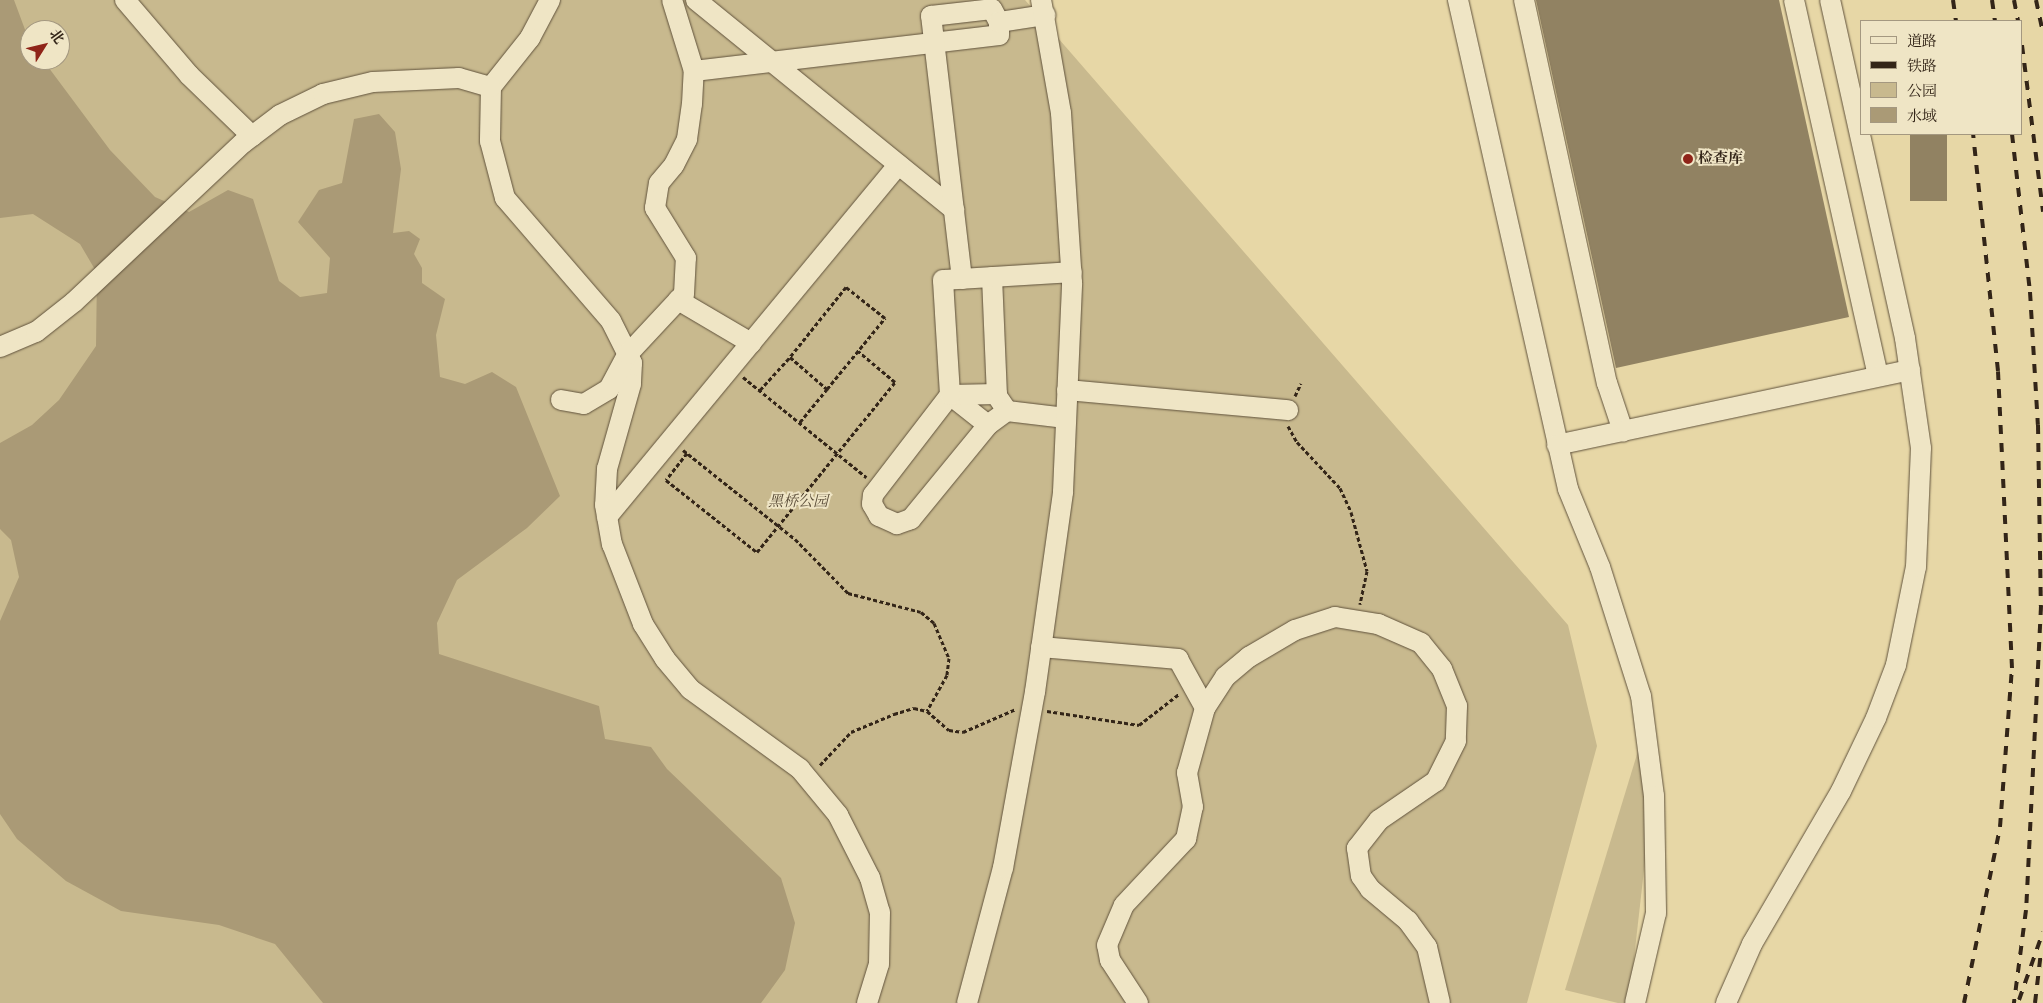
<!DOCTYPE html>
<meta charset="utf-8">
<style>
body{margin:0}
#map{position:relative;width:2043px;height:1003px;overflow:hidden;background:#e7d7a6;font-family:"IM FELL English","Noto Serif SC",serif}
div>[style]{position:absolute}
.green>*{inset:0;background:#c8b98e}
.water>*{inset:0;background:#aa9a76}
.building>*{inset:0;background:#918262;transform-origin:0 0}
.path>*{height:3px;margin-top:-1.5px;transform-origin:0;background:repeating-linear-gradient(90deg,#332518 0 4px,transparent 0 6.5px)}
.roads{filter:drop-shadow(0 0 1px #60523c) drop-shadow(0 0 1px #60523c)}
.minor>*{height:20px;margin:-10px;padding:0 10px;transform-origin:10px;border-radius:10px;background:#efe5c5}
.rail>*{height:4px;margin-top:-2px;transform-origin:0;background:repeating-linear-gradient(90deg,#332518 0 9px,transparent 0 18px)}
.dots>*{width:14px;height:14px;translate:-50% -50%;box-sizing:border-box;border:2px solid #efe5c5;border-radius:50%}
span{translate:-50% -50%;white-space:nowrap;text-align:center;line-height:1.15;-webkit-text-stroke:4px #efe5c5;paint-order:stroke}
.poi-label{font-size:15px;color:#332518;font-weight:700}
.left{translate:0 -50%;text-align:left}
.park-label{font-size:15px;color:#584a36;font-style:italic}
.legend{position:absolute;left:1860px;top:20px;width:162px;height:115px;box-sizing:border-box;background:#efe5c5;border:1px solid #a49880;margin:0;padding:6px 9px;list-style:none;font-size:15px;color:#332518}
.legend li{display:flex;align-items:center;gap:10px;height:25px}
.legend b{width:25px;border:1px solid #a49880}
.north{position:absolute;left:20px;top:20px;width:50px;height:50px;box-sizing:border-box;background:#efe5c5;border:1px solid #a49880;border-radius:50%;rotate:54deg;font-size:14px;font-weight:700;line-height:20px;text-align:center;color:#332518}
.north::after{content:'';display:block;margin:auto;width:18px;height:22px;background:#8f2418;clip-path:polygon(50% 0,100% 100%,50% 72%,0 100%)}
</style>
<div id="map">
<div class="green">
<div style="clip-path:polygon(evenodd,0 0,1025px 0,1568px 625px,1597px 746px,1527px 1003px,0 1003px,0 0,30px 30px,60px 30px,60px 60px,30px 60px,30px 30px)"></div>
<div style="clip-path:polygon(1638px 751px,1643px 759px,1647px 843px,1629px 1003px,1618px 1003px,1565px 990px)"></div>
</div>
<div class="water">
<div style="clip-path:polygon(0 0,14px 0,30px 43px,30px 60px,43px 60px,110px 150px,155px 197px,189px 212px,228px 190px,253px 199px,279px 281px,300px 297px,327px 293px,330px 258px,298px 222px,319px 190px,342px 183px,354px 119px,379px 114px,395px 132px,401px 169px,393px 233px,409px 231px,420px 239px,414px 254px,422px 268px,422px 283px,445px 299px,436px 335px,440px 377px,465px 384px,492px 372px,516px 387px,560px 496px,527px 528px,457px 580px,437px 623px,439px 654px,599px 706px,605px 739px,651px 747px,667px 769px,781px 878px,795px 923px,785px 970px,761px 1003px,323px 1003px,275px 944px,219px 925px,121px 911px,66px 881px,17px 839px,0 814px,0 621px,19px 577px,11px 540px,0 529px,0 443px,32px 425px,59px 400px,96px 346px,97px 273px,80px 244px,33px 214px,0 218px)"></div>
</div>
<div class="building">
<div style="clip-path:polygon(1536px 0,1779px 0,1849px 317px,1616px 368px)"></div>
<div style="left:1910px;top:134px;width:37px;height:67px"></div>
</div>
<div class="path">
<div style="left:743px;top:377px;width:159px;rotate:39.1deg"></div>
<div style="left:760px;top:390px;width:45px;rotate:-47.7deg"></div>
<div style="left:1295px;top:396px;width:14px;rotate:-65deg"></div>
<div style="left:800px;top:422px;width:43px;rotate:-50.7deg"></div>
<div style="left:827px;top:389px;width:92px;rotate:-50.8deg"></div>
<div style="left:885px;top:318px;width:50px;rotate:-141.5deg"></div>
<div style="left:846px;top:287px;width:90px;rotate:128.7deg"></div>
<div style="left:790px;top:357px;width:49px;rotate:40.9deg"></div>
<div style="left:1288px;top:426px;width:18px;rotate:61deg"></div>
<div style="left:1297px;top:442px;width:63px;rotate:46.9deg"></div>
<div style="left:1340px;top:488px;width:26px;rotate:65deg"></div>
<div style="left:1351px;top:512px;width:61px;rotate:74.8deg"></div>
<div style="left:1367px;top:571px;width:34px;rotate:102deg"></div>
<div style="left:683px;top:450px;width:143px;rotate:38.5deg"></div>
<div style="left:795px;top:539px;width:76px;rotate:45.5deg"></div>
<div style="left:848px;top:593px;width:75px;rotate:14.6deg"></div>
<div style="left:921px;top:612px;width:17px;rotate:40deg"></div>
<div style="left:934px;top:623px;width:38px;rotate:67deg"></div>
<div style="left:949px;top:658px;width:17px;rotate:97deg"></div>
<div style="left:947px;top:675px;width:41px;rotate:119.1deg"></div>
<div style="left:687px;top:453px;width:34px;rotate:128deg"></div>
<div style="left:666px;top:480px;width:116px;rotate:38.4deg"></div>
<div style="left:757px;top:552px;width:219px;rotate:-50.9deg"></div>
<div style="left:895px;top:382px;width:48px;rotate:-140deg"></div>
<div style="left:1047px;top:711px;width:93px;rotate:8.7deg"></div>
<div style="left:1139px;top:725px;width:51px;rotate:-37.8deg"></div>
<div style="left:820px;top:765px;width:45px;rotate:-46.8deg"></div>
<div style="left:851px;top:732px;width:47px;rotate:-22.7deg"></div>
<div style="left:894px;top:714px;width:21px;rotate:-17deg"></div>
<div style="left:914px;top:708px;width:13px;rotate:13deg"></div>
<div style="left:927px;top:711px;width:29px;rotate:41deg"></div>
<div style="left:949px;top:730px;width:14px;rotate:8deg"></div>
<div style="left:963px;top:732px;width:58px;rotate:-23.5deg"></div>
</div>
<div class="roads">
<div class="minor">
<div style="left:125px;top:0;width:99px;rotate:49.5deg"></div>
<div style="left:189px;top:75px;width:88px;rotate:44.1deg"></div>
<div style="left:550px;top:0;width:43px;rotate:117.8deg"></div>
<div style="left:530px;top:38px;width:63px;rotate:128.5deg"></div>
<div style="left:491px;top:87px;width:54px;rotate:91.1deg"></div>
<div style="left:490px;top:141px;width:59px;rotate:75.3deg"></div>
<div style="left:505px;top:198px;width:162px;rotate:49.2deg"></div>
<div style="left:611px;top:321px;width:47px;rotate:63.4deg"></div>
<div style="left:632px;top:363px;width:21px;rotate:93deg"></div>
<div style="left:631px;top:384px;width:88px;rotate:105.8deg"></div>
<div style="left:607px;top:469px;width:36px;rotate:93deg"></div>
<div style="left:605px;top:505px;width:40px;rotate:80deg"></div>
<div style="left:612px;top:544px;width:86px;rotate:68.8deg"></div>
<div style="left:643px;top:624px;width:41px;rotate:57.8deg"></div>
<div style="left:665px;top:659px;width:39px;rotate:50deg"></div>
<div style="left:690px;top:689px;width:136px;rotate:36deg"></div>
<div style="left:800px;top:769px;width:60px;rotate:50.4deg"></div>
<div style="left:838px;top:815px;width:71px;rotate:63.1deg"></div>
<div style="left:870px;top:878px;width:35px;rotate:74deg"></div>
<div style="left:880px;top:912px;width:52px;rotate:91.1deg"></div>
<div style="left:879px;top:964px;width:41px;rotate:107.1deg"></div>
<div style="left:696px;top:0;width:333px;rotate:39.1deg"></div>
<div style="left:1458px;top:0;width:501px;rotate:77.32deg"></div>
<div style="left:1568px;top:489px;width:84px;rotate:67.7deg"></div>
<div style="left:1600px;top:567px;width:135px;rotate:72.4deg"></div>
<div style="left:1641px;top:696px;width:101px;rotate:82.6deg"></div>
<div style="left:1654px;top:796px;width:117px;rotate:89deg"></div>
<div style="left:1656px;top:913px;width:92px;rotate:103.1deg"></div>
<div style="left:1524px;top:0;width:392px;rotate:77.8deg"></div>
<div style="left:1607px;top:383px;width:51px;rotate:71.6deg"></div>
<div style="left:1794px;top:0;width:385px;rotate:77.4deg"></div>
<div style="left:694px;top:71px;width:307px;rotate:-6.7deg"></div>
<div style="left:999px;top:35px;width:13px;rotate:-90deg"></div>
<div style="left:992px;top:277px;width:119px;rotate:87.6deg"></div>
<div style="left:997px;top:396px;width:18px;rotate:56deg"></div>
<div style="left:1007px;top:411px;width:59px;rotate:6.8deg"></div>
<div style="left:962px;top:279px;width:265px;rotate:-96.7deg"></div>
<div style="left:931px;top:16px;width:61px;rotate:-6.5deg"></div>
<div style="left:992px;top:9px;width:15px;rotate:62deg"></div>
<div style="left:999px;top:22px;width:47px;rotate:-8.7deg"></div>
<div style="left:678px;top:300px;width:85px;rotate:30.5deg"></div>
<div style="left:0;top:347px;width:39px;rotate:-23deg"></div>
<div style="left:36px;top:332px;width:48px;rotate:-38.3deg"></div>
<div style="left:74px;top:302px;width:232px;rotate:-43.3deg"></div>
<div style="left:243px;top:143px;width:46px;rotate:-37.1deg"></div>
<div style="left:280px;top:115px;width:48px;rotate:-26deg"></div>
<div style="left:323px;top:94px;width:51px;rotate:-13.5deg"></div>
<div style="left:373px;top:82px;width:86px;rotate:-2.7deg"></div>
<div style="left:459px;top:78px;width:33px;rotate:16deg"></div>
<div style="left:1067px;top:390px;width:222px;rotate:5.2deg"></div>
<div style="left:950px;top:395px;width:48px;rotate:38.3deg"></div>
<div style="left:950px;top:395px;width:47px;rotate:-1.2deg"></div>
<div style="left:561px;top:400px;width:23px;rotate:10deg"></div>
<div style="left:584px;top:404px;width:29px;rotate:-31deg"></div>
<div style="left:609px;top:389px;width:40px;rotate:-62deg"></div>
<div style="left:628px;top:354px;width:82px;rotate:-47deg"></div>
<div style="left:684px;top:294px;width:36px;rotate:-87deg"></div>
<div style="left:686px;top:258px;width:59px;rotate:-121.8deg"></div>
<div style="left:655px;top:208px;width:25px;rotate:-81deg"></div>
<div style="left:659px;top:183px;width:23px;rotate:-50deg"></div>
<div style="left:674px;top:165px;width:29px;rotate:-63deg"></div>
<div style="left:687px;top:139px;width:35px;rotate:-82deg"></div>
<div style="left:692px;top:104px;width:33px;rotate:-87deg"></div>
<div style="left:694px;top:71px;width:74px;rotate:-107.2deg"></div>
<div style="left:1007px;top:411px;width:24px;rotate:144deg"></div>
<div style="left:988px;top:425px;width:122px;rotate:129.3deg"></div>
<div style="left:911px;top:519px;width:15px;rotate:160deg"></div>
<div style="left:897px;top:524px;width:20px;rotate:-156deg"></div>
<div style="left:879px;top:516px;width:14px;rotate:-120deg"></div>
<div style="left:872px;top:504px;width:9px;rotate:-84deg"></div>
<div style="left:873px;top:495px;width:126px;rotate:-52.4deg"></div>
<div style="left:950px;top:395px;width:115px;rotate:-93.5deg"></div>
<div style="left:943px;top:280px;width:129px;rotate:-3.5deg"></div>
<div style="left:1557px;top:445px;width:361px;rotate:-12deg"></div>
<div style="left:607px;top:517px;width:457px;rotate:-50.4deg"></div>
<div style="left:1041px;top:647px;width:138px;rotate:5deg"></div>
<div style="left:1178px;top:659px;width:56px;rotate:61.1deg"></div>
<div style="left:967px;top:1003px;width:140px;rotate:-75.1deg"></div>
<div style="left:1003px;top:868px;width:179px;rotate:-79.7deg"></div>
<div style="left:1035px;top:692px;width:202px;rotate:-82deg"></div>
<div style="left:1063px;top:492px;width:209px;rotate:-87.5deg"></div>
<div style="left:1072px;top:283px;width:170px;rotate:-93.7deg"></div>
<div style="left:1061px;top:113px;width:115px;rotate:-100deg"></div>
<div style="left:1138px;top:1003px;width:51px;rotate:-123.1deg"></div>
<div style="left:1110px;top:960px;width:15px;rotate:-101deg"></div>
<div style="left:1107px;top:945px;width:43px;rotate:-67deg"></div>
<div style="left:1124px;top:905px;width:91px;rotate:-46.8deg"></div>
<div style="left:1186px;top:839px;width:33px;rotate:-78deg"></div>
<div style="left:1193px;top:807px;width:35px;rotate:-100deg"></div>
<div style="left:1187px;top:773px;width:67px;rotate:-74.5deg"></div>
<div style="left:1205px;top:708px;width:37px;rotate:-57deg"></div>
<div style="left:1225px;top:677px;width:31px;rotate:-40deg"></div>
<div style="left:1249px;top:657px;width:53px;rotate:-30.4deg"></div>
<div style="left:1295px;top:630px;width:42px;rotate:-18deg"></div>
<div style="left:1335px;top:617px;width:44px;rotate:9.2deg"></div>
<div style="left:1378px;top:624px;width:47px;rotate:23.8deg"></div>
<div style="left:1421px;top:643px;width:33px;rotate:51deg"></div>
<div style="left:1442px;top:669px;width:40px;rotate:68deg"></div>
<div style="left:1457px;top:706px;width:35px;rotate:92deg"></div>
<div style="left:1456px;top:741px;width:45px;rotate:116.6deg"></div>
<div style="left:1436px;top:781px;width:69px;rotate:145.6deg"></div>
<div style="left:1379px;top:820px;width:36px;rotate:128deg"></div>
<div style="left:1357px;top:848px;width:28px;rotate:82deg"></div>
<div style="left:1361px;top:876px;width:16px;rotate:55deg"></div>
<div style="left:1370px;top:889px;width:50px;rotate:40.1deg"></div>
<div style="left:1408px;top:921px;width:32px;rotate:54deg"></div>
<div style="left:1427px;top:947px;width:57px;rotate:76.9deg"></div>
<div style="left:1726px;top:1003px;width:64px;rotate:-66.2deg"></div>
<div style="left:1752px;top:944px;width:177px;rotate:-59.8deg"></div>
<div style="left:1841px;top:791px;width:81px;rotate:-64.4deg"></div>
<div style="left:1876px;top:718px;width:57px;rotate:-69.3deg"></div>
<div style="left:1896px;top:665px;width:100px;rotate:-78.5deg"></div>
<div style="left:1916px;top:567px;width:119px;rotate:-87.6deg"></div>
<div style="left:1921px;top:448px;width:111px;rotate:-98.3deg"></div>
<div style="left:1905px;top:338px;width:346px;rotate:-102.5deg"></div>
</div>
</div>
<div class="rail">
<div style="left:1953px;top:0;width:21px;rotate:82deg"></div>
<div style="left:1992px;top:0;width:21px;rotate:82deg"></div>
<div style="left:2014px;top:0;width:21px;rotate:79deg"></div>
<div style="left:2036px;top:0;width:35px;rotate:78deg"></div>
<div style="left:2022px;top:45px;width:168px;rotate:82.8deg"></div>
<div style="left:2012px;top:134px;width:159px;rotate:83.5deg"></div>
<div style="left:2030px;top:292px;width:133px;rotate:86.6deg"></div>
<div style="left:2038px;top:425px;width:181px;rotate:89.1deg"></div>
<div style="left:2041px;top:606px;width:304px;rotate:92.8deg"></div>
<div style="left:2026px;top:910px;width:94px;rotate:97.4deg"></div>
<div style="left:2019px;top:1000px;width:72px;rotate:-70.6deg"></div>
<div style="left:1964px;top:1003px;width:180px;rotate:-78.4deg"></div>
<div style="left:2000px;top:827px;width:159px;rotate:-85.7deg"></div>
<div style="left:2012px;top:668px;width:297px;rotate:-92.7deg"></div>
<div style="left:1998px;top:371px;width:238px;rotate:-96deg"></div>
<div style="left:2035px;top:1003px;width:51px;rotate:-83.3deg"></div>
</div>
<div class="dots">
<div style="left:1688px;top:159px;background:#8f2418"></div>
</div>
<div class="poi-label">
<span class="left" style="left:1698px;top:159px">检查库</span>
</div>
<div class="park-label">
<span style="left:798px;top:502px">黑桥公园</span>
</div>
<ul class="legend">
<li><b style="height:6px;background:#efe5c5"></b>道路</li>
<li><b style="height:6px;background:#332518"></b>铁路</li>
<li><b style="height:14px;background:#c8b98e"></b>公园</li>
<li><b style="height:14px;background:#aa9a76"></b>水域</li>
</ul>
<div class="north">北</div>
</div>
